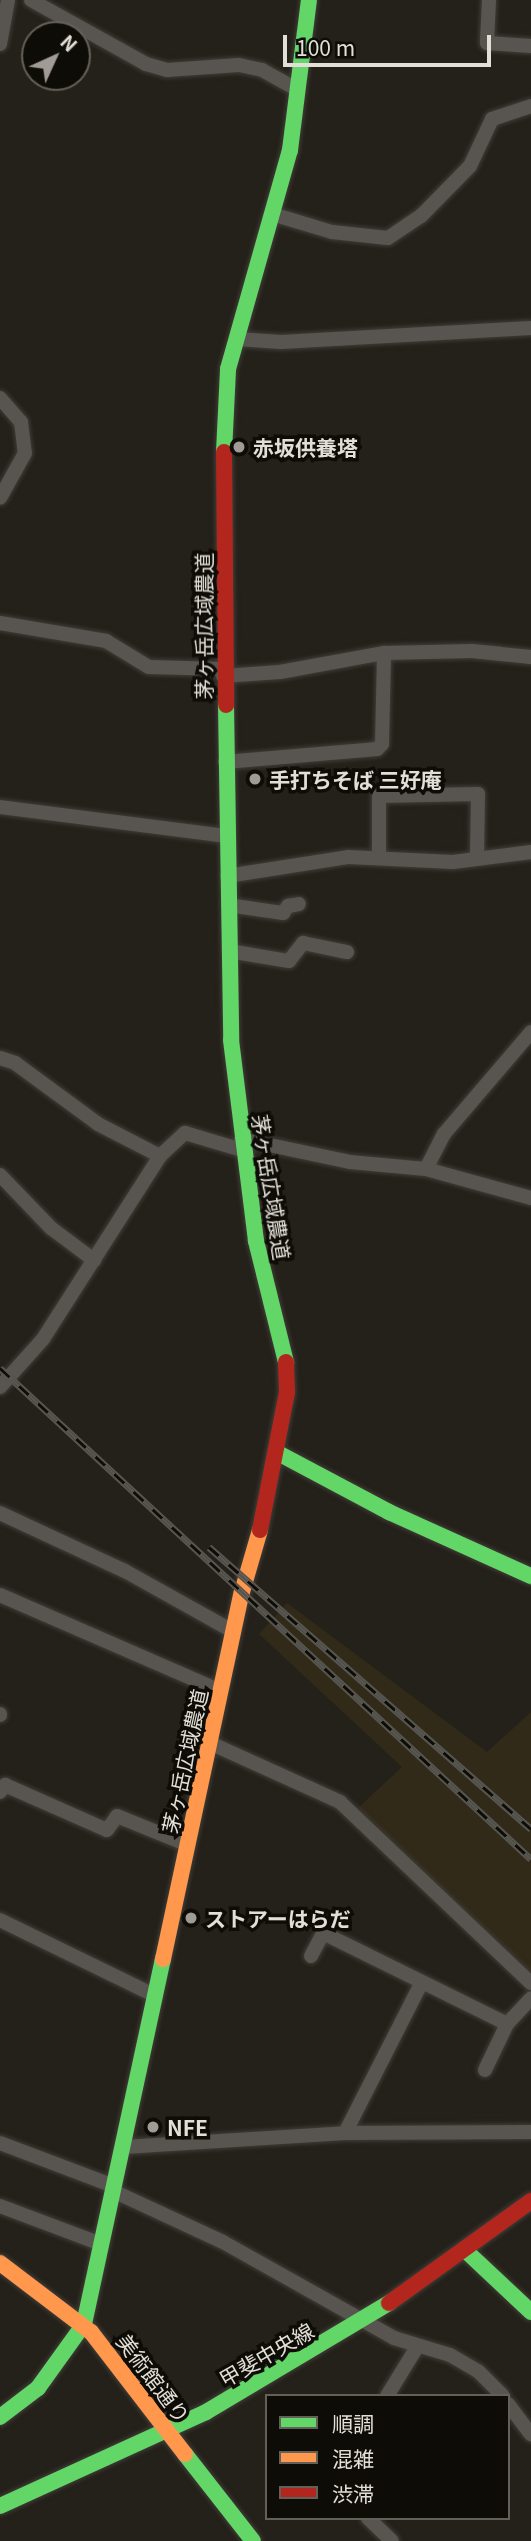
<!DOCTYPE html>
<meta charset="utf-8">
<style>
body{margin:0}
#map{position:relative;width:531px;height:2541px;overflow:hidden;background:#24211a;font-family:Georgia,"Noto Sans JP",serif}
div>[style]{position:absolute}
.built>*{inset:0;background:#312a19}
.roads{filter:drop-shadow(0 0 2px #403d38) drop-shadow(0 0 2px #403d38)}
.street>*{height:14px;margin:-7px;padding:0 7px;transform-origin:7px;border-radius:7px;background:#585550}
.fast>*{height:16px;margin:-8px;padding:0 8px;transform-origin:8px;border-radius:8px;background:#63d668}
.slow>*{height:16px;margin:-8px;padding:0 8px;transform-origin:8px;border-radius:8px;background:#ff974d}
.jam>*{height:16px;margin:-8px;padding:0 8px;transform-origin:8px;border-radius:8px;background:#b3261e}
.rail>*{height:7px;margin-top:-3.5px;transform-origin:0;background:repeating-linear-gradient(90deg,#0e0c07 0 13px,#565550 0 26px);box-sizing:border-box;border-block:2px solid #565550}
.dots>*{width:19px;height:19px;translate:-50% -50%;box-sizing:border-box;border:4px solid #0e0c07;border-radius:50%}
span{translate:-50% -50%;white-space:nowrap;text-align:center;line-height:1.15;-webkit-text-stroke:7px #0e0c07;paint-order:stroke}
.poi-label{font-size:21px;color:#e2dfd7;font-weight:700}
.left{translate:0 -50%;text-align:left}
.street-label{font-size:21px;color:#e2dfd7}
.legend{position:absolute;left:265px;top:2394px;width:245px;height:126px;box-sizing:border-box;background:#0e0c07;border:2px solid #63605a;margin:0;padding:9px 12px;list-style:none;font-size:21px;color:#e2dfd7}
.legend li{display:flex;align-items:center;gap:14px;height:35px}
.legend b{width:35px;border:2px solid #63605a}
.north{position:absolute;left:21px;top:21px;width:70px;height:70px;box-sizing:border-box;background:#0e0c07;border:2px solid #63605a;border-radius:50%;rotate:45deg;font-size:19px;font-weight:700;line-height:28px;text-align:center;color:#e2dfd7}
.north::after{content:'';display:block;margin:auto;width:24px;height:32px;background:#a09c95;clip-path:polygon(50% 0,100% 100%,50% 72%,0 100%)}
.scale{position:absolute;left:283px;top:35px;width:208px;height:32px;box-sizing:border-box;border:4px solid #e2dfd7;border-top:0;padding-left:9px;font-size:21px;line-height:24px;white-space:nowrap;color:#e2dfd7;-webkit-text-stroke:5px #0e0c07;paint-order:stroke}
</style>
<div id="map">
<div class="built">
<div style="clip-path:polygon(287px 1603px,487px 1752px,531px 1712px,531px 1975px,358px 1808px,402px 1767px,259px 1634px)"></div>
</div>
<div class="roads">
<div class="street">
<div style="left:31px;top:0;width:132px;rotate:29.1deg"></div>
<div style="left:146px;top:64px;width:22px;rotate:16deg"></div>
<div style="left:167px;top:70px;width:72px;rotate:-4deg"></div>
<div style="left:239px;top:65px;width:24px;rotate:12deg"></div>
<div style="left:262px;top:70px;width:41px;rotate:29.1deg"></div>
<div style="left:489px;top:0;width:43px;rotate:92.7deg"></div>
<div style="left:487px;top:43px;width:44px;rotate:3.9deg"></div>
<div style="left:0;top:44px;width:45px;rotate:-79.7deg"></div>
<div style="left:272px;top:214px;width:63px;rotate:16.7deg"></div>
<div style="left:332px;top:232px;width:56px;rotate:6.1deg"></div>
<div style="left:388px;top:238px;width:40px;rotate:-34deg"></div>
<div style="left:421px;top:216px;width:70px;rotate:-45.6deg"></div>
<div style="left:470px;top:166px;width:52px;rotate:-64.9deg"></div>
<div style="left:492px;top:119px;width:41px;rotate:-18.4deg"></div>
<div style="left:237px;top:339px;width:44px;rotate:3.9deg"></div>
<div style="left:281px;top:342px;width:250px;rotate:-3.2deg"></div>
<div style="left:0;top:398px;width:32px;rotate:49deg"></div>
<div style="left:21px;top:422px;width:31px;rotate:83deg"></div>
<div style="left:25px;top:453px;width:51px;rotate:119.1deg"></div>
<div style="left:0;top:623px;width:108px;rotate:9.6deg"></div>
<div style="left:106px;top:641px;width:50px;rotate:31.2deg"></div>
<div style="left:149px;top:667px;width:74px;rotate:1.5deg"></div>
<div style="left:223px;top:676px;width:57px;rotate:-4deg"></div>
<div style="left:280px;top:672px;width:106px;rotate:-10.4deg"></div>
<div style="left:384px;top:653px;width:88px;rotate:-1.3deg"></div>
<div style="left:472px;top:651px;width:59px;rotate:5.8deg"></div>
<div style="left:225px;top:762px;width:153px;rotate:-4.9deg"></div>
<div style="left:377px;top:749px;width:7px;rotate:-45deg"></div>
<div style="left:382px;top:744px;width:91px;rotate:-88.7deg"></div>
<div style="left:0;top:807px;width:228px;rotate:7.3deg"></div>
<div style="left:379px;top:858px;width:62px;rotate:-90deg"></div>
<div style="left:379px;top:796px;width:99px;rotate:-1.2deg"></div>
<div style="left:478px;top:794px;width:64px;rotate:90.9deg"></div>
<div style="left:227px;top:876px;width:122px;rotate:-8.9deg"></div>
<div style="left:348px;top:857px;width:105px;rotate:2.7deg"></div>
<div style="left:453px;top:862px;width:79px;rotate:-7.3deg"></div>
<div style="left:228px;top:905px;width:56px;rotate:8.3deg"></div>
<div style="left:283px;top:913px;width:9px;rotate:-54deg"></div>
<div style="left:288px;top:906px;width:11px;rotate:-10deg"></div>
<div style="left:229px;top:951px;width:61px;rotate:9.5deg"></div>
<div style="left:289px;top:961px;width:23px;rotate:-52deg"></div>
<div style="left:303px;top:943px;width:45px;rotate:11.6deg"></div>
<div style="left:0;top:1058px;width:16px;rotate:18deg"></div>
<div style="left:15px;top:1063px;width:103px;rotate:36.3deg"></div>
<div style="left:98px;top:1124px;width:70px;rotate:27.3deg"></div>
<div style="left:241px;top:1139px;width:111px;rotate:11.9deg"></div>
<div style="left:350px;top:1162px;width:76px;rotate:5.3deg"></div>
<div style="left:426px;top:1169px;width:109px;rotate:15.4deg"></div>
<div style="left:426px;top:1169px;width:39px;rotate:-63deg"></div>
<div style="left:444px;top:1134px;width:134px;rotate:-49.5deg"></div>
<div style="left:0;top:1175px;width:74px;rotate:46.1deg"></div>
<div style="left:51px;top:1228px;width:54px;rotate:36.7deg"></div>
<div style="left:0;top:1387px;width:64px;rotate:-48.1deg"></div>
<div style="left:43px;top:1339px;width:217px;rotate:-57.4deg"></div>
<div style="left:160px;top:1156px;width:34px;rotate:-43deg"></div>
<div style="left:185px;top:1133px;width:59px;rotate:16.6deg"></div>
<div style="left:0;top:1513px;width:138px;rotate:24.9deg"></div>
<div style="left:125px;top:1571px;width:125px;rotate:29.2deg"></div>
<div style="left:0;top:1595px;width:241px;rotate:23.5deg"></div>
<div style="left:0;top:1714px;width:1px;rotate:90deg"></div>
<div style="left:210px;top:1743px;width:143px;rotate:24.4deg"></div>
<div style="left:340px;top:1802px;width:263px;rotate:43.5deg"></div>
<div style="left:0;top:1792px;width:9px;rotate:-54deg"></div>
<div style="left:5px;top:1785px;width:111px;rotate:23.8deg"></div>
<div style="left:107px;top:1830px;width:17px;rotate:-54deg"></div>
<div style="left:117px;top:1816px;width:77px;rotate:22.2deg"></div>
<div style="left:0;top:1920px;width:171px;rotate:26deg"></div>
<div style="left:311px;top:1956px;width:26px;rotate:-62deg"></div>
<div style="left:323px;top:1933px;width:205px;rotate:26.3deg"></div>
<div style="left:507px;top:2024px;width:35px;rotate:-47deg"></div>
<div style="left:485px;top:2070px;width:51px;rotate:-64.4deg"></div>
<div style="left:345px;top:2133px;width:169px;rotate:-63deg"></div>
<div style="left:0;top:2143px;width:122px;rotate:20.7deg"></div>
<div style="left:124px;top:2147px;width:221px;rotate:-3.6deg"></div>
<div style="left:345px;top:2133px;width:186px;rotate:-0.3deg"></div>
<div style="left:113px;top:2191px;width:121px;rotate:24.9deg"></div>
<div style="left:223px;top:2242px;width:196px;rotate:29.3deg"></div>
<div style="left:394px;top:2338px;width:59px;rotate:16.9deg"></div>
<div style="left:450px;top:2355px;width:32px;rotate:30deg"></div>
<div style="left:478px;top:2371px;width:35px;rotate:45deg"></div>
<div style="left:0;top:2206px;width:108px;rotate:20.6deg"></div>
<div style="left:387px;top:2396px;width:57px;rotate:-58.5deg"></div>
<div style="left:508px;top:2404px;width:38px;rotate:53deg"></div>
<div style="left:368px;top:2518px;width:33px;rotate:44deg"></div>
</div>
<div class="fast">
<div style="left:224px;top:452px;width:83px;rotate:-87.2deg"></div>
<div style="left:228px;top:369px;width:228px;rotate:-74.2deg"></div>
<div style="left:290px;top:150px;width:151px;rotate:-82.8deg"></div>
<div style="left:226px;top:705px;width:335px;rotate:89.1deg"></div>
<div style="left:231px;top:1040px;width:203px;rotate:82.9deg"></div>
<div style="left:256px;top:1241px;width:125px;rotate:76.1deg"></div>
<div style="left:278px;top:1453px;width:126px;rotate:28deg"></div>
<div style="left:389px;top:1512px;width:156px;rotate:24.3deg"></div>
<div style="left:466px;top:2251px;width:89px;rotate:43.2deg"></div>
<div style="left:0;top:2417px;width:48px;rotate:-37.3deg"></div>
<div style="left:38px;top:2388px;width:79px;rotate:-54.3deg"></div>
<div style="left:84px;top:2324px;width:373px;rotate:-77.8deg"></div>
<div style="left:185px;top:2454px;width:110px;rotate:52deg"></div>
<div style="left:0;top:2506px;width:226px;rotate:-24.5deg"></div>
<div style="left:206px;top:2412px;width:213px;rotate:-30.8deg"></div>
</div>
<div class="slow">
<div style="left:163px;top:1959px;width:375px;rotate:-77.9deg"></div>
<div style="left:242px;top:1592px;width:65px;rotate:-73.8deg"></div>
<div style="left:0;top:2263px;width:114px;rotate:37.2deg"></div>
<div style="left:91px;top:2332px;width:154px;rotate:52.4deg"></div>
</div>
<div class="jam">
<div style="left:224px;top:452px;width:253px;rotate:89.5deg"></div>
<div style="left:260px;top:1530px;width:141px;rotate:-78.9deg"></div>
<div style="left:287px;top:1392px;width:30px;rotate:-92deg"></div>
<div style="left:389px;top:2303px;width:175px;rotate:-35.7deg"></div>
</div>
</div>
<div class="rail">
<div style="left:0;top:1368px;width:723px;rotate:42.76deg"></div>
<div style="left:209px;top:1547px;width:428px;rotate:41.2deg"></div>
</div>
<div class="dots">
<div style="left:239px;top:447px;background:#a09c95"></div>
<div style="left:255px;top:779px;background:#a09c95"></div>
<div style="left:191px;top:1918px;background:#a09c95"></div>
<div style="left:153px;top:2127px;background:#a09c95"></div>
</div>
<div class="poi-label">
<span class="left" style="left:253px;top:447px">赤坂供養塔</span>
<span class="left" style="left:269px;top:779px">手打ちそば 三好庵</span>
<span class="left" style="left:205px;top:1918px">ストアーはらだ</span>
<span class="left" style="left:167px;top:2127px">NFE</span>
</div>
<div class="street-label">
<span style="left:203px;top:626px;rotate:-90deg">茅ヶ岳広域農道</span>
<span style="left:272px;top:1187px;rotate:81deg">茅ヶ岳広域農道</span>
<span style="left:184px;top:1761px;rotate:-78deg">茅ヶ岳広域農道</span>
<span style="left:266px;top:2354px;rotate:-30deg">甲斐中央線</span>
<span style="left:154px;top:2378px;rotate:53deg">美術館通り</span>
</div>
<ul class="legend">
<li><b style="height:9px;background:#63d668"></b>順調</li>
<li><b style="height:9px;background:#ff974d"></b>混雑</li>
<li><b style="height:9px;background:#b3261e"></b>渋滞</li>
</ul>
<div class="north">N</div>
<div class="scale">100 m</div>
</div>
